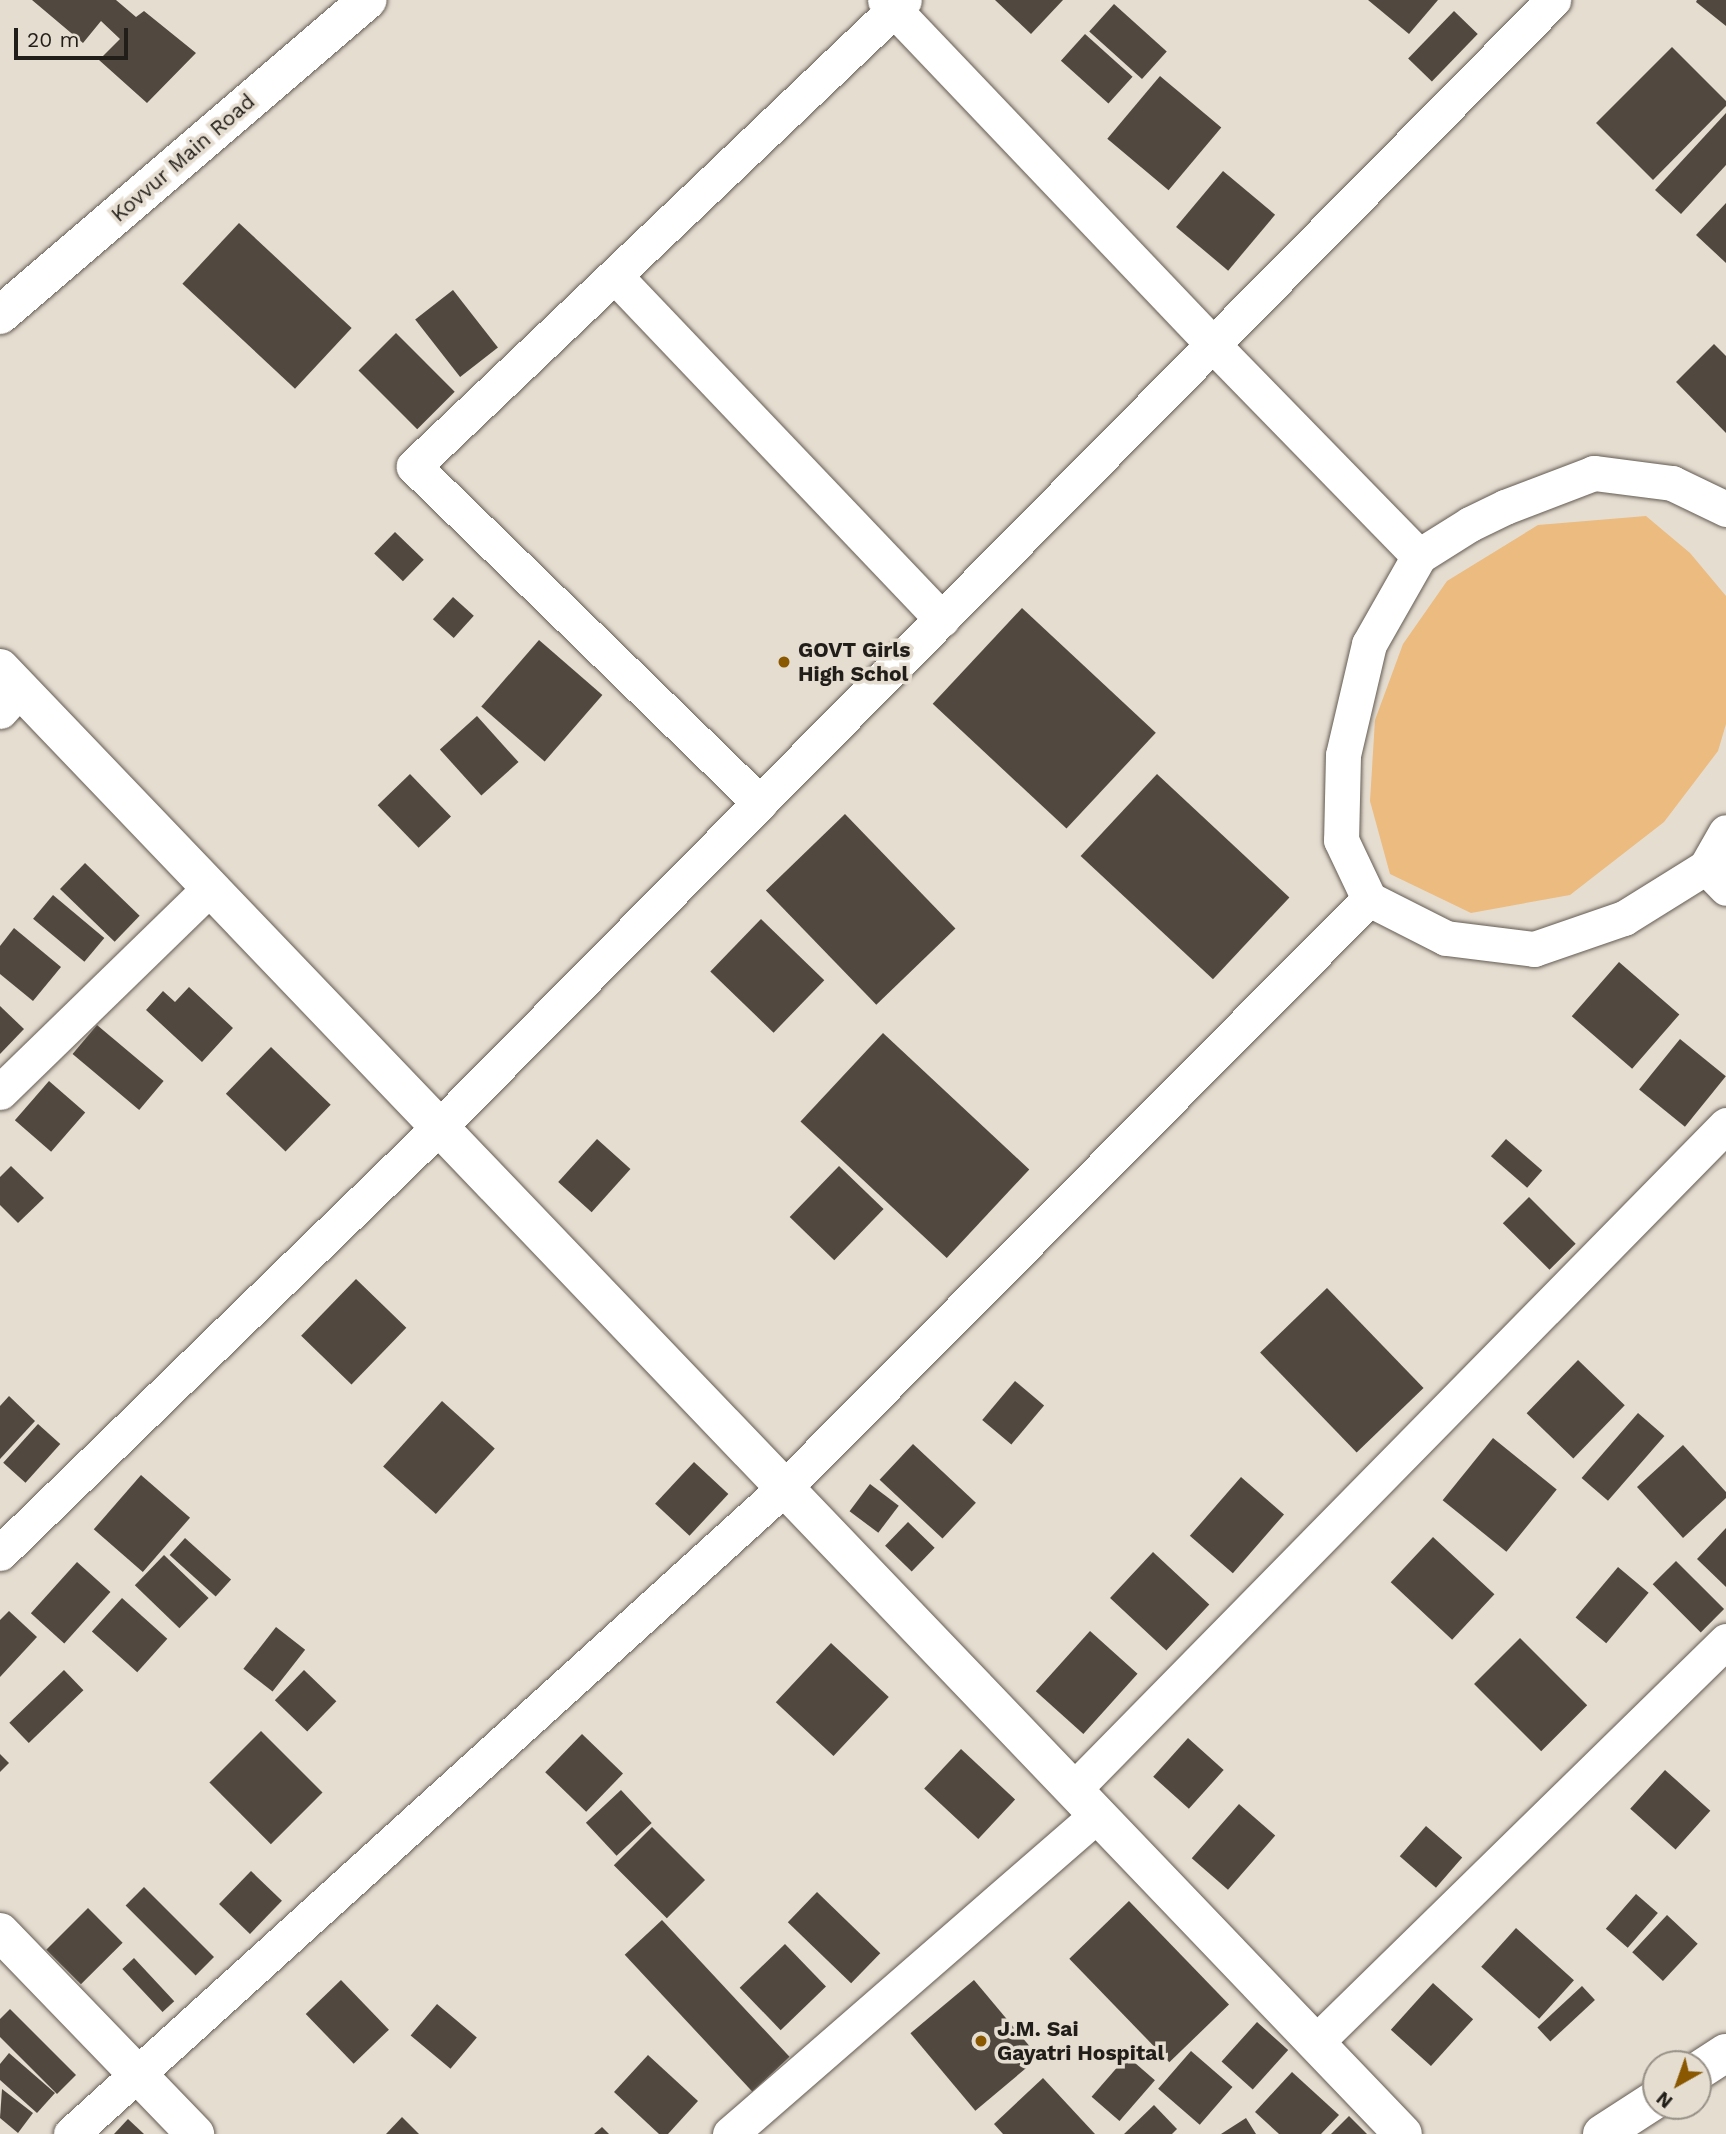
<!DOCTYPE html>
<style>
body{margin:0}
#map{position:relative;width:1726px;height:2134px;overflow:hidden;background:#e6ddd1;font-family:"Work Sans",sans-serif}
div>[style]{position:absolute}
.green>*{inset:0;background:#ebbb7f}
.building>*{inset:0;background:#514940;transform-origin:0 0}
.roads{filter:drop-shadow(0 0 2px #645c53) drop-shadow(0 0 2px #645c53)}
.street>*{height:35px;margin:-17.5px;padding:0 17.5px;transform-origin:17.5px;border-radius:17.5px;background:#fff}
.secondary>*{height:38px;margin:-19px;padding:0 19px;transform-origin:19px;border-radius:19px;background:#fff}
.dots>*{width:19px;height:19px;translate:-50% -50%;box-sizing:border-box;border:4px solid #e6ddd1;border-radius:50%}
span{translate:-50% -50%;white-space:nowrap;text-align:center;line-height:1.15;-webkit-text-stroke:7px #e6ddd1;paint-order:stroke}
.street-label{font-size:21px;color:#211e19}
.poi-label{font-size:21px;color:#211e19;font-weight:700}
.left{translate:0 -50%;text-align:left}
.north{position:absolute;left:1642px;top:2050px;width:70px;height:70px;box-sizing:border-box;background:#e6ddd1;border:2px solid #979187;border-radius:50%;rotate:220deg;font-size:19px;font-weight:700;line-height:28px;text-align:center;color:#211e19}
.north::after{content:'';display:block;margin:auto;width:24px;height:32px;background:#895800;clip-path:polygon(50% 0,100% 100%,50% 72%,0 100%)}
.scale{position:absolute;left:14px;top:28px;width:114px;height:32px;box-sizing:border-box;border:4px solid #211e19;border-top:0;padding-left:9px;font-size:21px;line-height:24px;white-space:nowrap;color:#211e19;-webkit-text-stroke:5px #e6ddd1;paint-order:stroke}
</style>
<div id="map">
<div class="green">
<div style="clip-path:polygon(1646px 516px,1690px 553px,1726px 596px,1726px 724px,1718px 751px,1664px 822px,1570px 895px,1471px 913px,1390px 874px,1370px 801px,1375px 720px,1403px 644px,1447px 581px,1538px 525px)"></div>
</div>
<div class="building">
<div style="clip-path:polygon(32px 0,116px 0,136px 17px,144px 11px,196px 53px,147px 103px,99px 60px,120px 39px,101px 21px,83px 43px)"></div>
<div style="clip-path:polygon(995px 0,1063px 0,1031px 34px)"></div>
<div style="clip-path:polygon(1368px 0,1438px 0,1409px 34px)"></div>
<div style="clip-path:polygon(1697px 0,1726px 0,1726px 26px,1696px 2px)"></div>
<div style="left:1114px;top:4px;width:71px;height:37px;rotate:42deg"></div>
<div style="left:1454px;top:11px;width:33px;height:66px;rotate:44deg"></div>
<div style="left:1085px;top:34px;width:64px;height:36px;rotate:42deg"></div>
<div style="clip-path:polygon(1672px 47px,1726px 101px,1726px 106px,1653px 180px,1596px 123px)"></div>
<div style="left:1160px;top:76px;width:80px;height:82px;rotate:40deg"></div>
<div style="clip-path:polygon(1726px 113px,1726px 165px,1681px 214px,1655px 190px)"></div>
<div style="left:1223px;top:171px;width:68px;height:73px;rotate:40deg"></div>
<div style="clip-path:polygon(1726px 203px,1726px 263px,1696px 235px)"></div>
<div style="left:239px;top:223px;width:154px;height:83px;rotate:43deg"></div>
<div style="left:453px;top:290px;width:73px;height:48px;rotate:52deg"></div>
<div style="left:396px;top:333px;width:83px;height:53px;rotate:45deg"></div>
<div style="clip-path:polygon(1714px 344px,1726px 356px,1726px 433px,1676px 382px)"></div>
<div style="left:395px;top:532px;width:40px;height:30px;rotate:44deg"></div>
<div style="left:453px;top:597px;width:28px;height:30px;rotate:42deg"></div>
<div style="left:1022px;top:608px;width:183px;height:131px;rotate:43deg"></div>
<div style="left:539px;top:640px;width:84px;height:88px;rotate:41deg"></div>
<div style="left:477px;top:716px;width:62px;height:50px;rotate:48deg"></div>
<div style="left:410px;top:774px;width:59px;height:45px;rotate:46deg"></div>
<div style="left:1157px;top:774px;width:181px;height:112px;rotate:43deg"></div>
<div style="left:845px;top:814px;width:159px;height:110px;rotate:46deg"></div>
<div style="left:85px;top:863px;width:76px;height:36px;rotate:44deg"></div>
<div style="left:53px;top:895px;width:67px;height:31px;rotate:40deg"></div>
<div style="left:761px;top:919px;width:88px;height:73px;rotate:44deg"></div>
<div style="clip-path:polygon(14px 928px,61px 967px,33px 1001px,0 974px,0 946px)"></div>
<div style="left:1619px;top:962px;width:80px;height:72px;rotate:41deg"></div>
<div style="clip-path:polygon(189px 987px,233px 1028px,202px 1062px,146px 1010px,163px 991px,175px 1002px)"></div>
<div style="clip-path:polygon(0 1006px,24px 1029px,0 1054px)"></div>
<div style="left:97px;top:1025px;width:87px;height:38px;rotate:40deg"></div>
<div style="left:883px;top:1033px;width:200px;height:121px;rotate:43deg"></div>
<div style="left:1680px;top:1039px;width:59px;height:65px;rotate:39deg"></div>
<div style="left:271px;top:1047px;width:83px;height:65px;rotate:44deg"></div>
<div style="left:49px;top:1081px;width:48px;height:52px;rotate:41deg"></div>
<div style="left:597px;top:1139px;width:45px;height:58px;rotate:42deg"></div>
<div style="left:1506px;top:1139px;width:48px;height:23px;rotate:41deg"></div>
<div style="clip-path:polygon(11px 1166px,44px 1198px,18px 1223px,0 1205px,0 1177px)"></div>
<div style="left:839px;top:1166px;width:62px;height:71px;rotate:44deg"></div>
<div style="left:1529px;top:1197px;width:66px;height:37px;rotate:45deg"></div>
<div style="left:356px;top:1279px;width:70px;height:79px;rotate:44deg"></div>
<div style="left:1327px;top:1288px;width:139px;height:93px;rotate:46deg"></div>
<div style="left:1578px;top:1360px;width:65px;height:74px;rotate:44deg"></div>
<div style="left:1015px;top:1381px;width:38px;height:51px;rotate:40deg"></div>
<div style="clip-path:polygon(9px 1396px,35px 1421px,0 1459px,0 1406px)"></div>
<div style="left:442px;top:1401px;width:71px;height:88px;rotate:42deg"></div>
<div style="left:1638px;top:1413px;width:35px;height:86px;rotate:41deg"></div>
<div style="left:38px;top:1424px;width:30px;height:52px;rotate:42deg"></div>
<div style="left:1493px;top:1438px;width:82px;height:80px;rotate:39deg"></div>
<div style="left:913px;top:1444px;width:86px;height:49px;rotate:43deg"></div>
<div style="clip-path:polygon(1683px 1445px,1726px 1492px,1726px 1498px,1683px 1538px,1637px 1487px)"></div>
<div style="left:694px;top:1462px;width:47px;height:57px;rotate:43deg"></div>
<div style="left:141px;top:1475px;width:65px;height:72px;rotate:41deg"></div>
<div style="left:1241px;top:1477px;width:57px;height:78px;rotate:41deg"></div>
<div style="left:870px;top:1484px;width:36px;height:34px;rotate:37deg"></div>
<div style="left:908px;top:1522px;width:37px;height:33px;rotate:44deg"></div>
<div style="clip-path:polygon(1726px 1528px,1726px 1587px,1697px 1559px)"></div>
<div style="left:1433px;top:1537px;width:84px;height:62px;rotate:43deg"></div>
<div style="left:185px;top:1538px;width:62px;height:23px;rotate:42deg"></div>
<div style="left:1153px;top:1552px;width:77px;height:63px;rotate:43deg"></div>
<div style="left:164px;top:1555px;width:62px;height:42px;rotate:44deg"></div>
<div style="left:1676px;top:1561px;width:68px;height:33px;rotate:45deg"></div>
<div style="left:77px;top:1562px;width:45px;height:69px;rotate:42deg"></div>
<div style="left:1618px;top:1567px;width:40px;height:66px;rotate:40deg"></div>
<div style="left:122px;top:1598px;width:61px;height:45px;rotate:42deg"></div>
<div style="clip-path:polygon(9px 1611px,37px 1637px,0 1677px,0 1620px)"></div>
<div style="left:276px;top:1627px;width:37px;height:53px;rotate:38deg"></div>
<div style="left:1090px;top:1631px;width:64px;height:81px;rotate:42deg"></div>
<div style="left:1520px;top:1638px;width:95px;height:65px;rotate:45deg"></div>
<div style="left:831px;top:1643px;width:79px;height:81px;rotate:43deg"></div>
<div style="left:64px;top:1670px;width:28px;height:76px;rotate:46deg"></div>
<div style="left:304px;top:1670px;width:45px;height:42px;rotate:44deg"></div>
<div style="left:261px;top:1731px;width:87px;height:73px;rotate:45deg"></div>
<div style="left:582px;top:1734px;width:57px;height:53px;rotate:44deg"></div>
<div style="left:1188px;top:1738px;width:48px;height:52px;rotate:42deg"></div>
<div style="left:961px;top:1749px;width:74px;height:54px;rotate:43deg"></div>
<div style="clip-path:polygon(0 1754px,9px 1763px,0 1772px)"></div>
<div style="left:1665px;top:1770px;width:61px;height:52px;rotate:42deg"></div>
<div style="left:621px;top:1790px;width:45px;height:48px;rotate:47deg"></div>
<div style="left:1239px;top:1804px;width:48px;height:72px;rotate:41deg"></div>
<div style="left:1426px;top:1826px;width:48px;height:40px;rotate:41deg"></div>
<div style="left:652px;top:1827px;width:75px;height:54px;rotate:45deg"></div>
<div style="left:251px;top:1871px;width:43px;height:46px;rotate:44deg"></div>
<div style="left:144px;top:1887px;width:99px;height:26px;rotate:45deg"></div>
<div style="left:817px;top:1892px;width:88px;height:42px;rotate:44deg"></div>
<div style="left:1636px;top:1894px;width:29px;height:46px;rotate:41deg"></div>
<div style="left:1129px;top:1901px;width:144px;height:83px;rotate:46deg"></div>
<div style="left:88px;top:1908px;width:49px;height:59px;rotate:45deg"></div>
<div style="left:1667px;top:1915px;width:42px;height:51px;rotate:43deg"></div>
<div style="left:662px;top:1920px;width:187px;height:51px;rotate:47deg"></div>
<div style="left:1516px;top:1928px;width:78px;height:52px;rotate:42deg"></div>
<div style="left:785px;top:1944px;width:59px;height:63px;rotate:46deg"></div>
<div style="left:134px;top:1958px;width:59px;height:16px;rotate:47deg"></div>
<div style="left:341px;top:1980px;width:69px;height:49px;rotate:46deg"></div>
<div style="left:974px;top:1980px;width:101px;height:83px;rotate:50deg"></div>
<div style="left:1433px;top:1983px;width:54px;height:63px;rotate:42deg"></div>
<div style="left:1582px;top:1986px;width:19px;height:61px;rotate:47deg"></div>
<div style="left:437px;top:2004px;width:52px;height:41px;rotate:40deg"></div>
<div style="clip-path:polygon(10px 2009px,76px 2075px,57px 2094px,0 2037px,0 2019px)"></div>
<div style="left:1257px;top:2022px;width:42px;height:53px;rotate:42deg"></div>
<div style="left:1191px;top:2051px;width:55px;height:50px;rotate:41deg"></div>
<div style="clip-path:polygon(9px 2053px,55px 2093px,37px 2113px,0 2080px,0 2064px)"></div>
<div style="clip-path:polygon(648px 2055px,698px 2101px,668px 2134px,659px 2134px,614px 2092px)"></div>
<div style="left:1127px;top:2056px;width:37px;height:54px;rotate:41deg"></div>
<div style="clip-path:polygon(1292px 2072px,1339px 2115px,1321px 2134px,1279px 2134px,1255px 2112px)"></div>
<div style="clip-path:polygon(1043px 2078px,1095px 2134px,1003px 2134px,994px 2124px)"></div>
<div style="clip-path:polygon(2px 2089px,33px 2113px,18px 2133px,0 2118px)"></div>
<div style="clip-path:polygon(1154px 2105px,1177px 2129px,1172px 2134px,1124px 2134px)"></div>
<div style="clip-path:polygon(1349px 2116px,1367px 2134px,1331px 2134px)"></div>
<div style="clip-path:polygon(402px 2117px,419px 2134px,386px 2134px)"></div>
<div style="clip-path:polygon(1246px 2118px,1256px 2134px,1221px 2134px)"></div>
<div style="clip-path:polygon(128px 2119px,144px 2134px,114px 2134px)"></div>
<div style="clip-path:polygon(602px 2127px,609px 2134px,594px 2134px)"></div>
</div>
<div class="roads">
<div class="street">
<div style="left:885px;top:0;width:476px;rotate:46.4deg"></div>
<div style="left:1213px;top:345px;width:295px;rotate:45.7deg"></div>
<div style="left:615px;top:276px;width:474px;rotate:46.4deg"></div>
<div style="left:1726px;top:509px;width:60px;rotate:-154.3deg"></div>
<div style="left:1672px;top:483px;width:79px;rotate:-172.7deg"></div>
<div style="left:1594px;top:473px;width:95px;rotate:159.1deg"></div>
<div style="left:1505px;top:507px;width:39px;rotate:154deg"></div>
<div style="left:1470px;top:524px;width:60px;rotate:147.9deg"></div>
<div style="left:1419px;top:556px;width:101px;rotate:119.6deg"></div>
<div style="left:1369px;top:644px;width:114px;rotate:103.2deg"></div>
<div style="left:1343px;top:755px;width:85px;rotate:91.3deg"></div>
<div style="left:1341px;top:840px;width:65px;rotate:64.6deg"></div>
<div style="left:1369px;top:899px;width:86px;rotate:26.9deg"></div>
<div style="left:1446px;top:938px;width:89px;rotate:7.1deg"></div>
<div style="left:1534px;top:949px;width:95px;rotate:-19deg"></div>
<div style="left:1624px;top:918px;width:97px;rotate:-31.9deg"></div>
<div style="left:1706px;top:867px;width:40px;rotate:-60.3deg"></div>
<div style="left:0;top:711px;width:30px;rotate:-48deg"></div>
<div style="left:760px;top:803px;width:483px;rotate:-135.8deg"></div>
<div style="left:414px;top:466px;width:676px;rotate:-43.56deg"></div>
<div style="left:1706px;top:867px;width:29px;rotate:46deg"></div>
<div style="left:0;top:1092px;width:293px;rotate:-44.2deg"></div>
<div style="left:0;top:1553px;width:612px;rotate:-44.14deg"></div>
<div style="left:439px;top:1127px;width:1585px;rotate:-45.33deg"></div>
<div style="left:1073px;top:1790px;width:932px;rotate:-45.52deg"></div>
<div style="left:1315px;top:2043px;width:575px;rotate:-44.37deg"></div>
<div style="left:71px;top:2134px;width:962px;rotate:-42.18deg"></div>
<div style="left:784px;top:1488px;width:830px;rotate:-45.2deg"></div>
<div style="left:730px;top:2134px;width:486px;rotate:-41deg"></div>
</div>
<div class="secondary">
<div style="left:0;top:315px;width:484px;rotate:-40.6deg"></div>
<div style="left:0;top:668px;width:2029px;rotate:46.26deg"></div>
<div style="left:0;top:1932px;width:281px;rotate:46deg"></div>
<div style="left:1698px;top:2071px;width:33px;rotate:-33deg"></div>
<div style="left:1602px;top:2134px;width:64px;rotate:-32.9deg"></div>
</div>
</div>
<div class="dots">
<div style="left:784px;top:662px;background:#895800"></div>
<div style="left:981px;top:2041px;background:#895800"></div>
</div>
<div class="street-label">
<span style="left:183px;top:158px;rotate:-41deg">Kovvur Main Road</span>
</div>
<div class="poi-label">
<span class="left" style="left:798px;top:662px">GOVT Girls<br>High Schol</span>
<span class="left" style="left:997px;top:2041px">J.M. Sai<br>Gayatri Hospital</span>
</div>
<div class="north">N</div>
<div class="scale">20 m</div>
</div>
